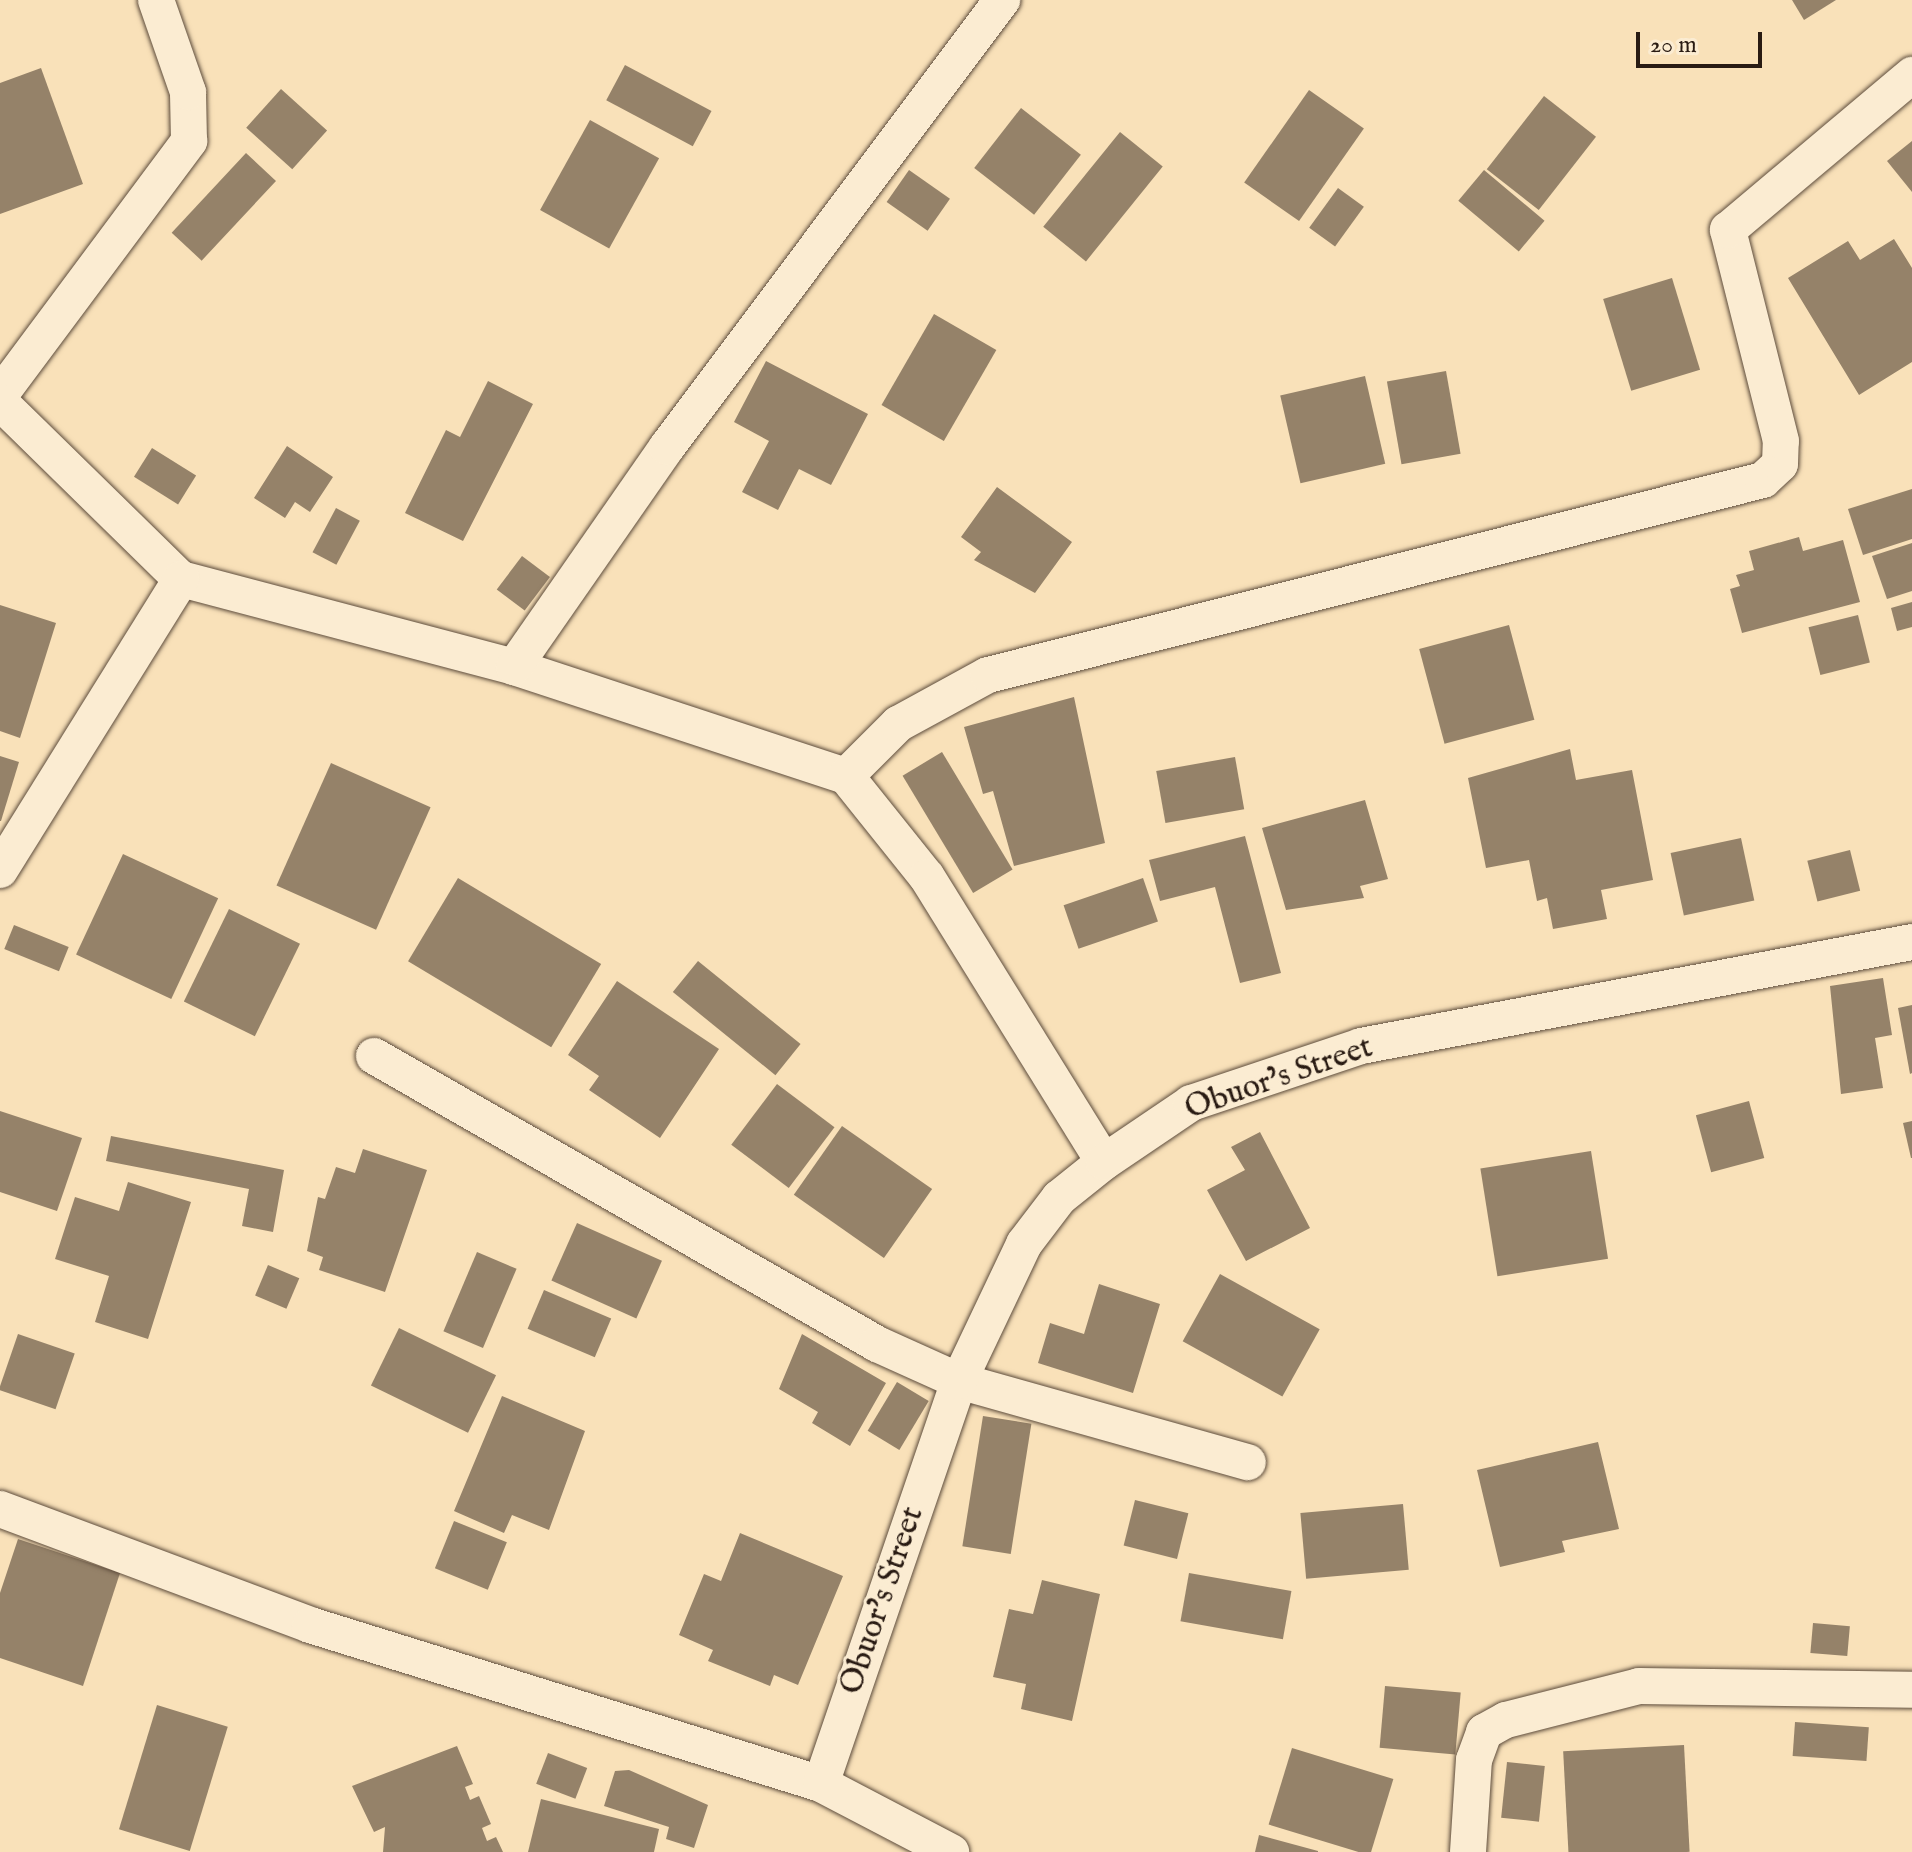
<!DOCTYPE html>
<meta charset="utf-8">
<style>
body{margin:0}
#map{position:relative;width:1912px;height:1852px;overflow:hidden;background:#f9e1b9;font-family:"IM FELL English",serif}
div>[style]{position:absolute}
.building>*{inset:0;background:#958269;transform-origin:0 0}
.roads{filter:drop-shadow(0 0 2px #5d4c3c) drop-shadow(0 0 2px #5d4c3c)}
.street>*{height:36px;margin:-18px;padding:0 18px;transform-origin:18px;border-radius:18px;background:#fbecd2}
span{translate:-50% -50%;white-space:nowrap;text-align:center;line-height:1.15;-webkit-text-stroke:6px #fbecd2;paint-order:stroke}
.street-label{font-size:32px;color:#291b13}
.scale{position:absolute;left:1636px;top:32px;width:126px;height:36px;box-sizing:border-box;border:4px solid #291b13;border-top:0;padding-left:10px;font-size:24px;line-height:28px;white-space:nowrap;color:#291b13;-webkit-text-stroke:6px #fbecd2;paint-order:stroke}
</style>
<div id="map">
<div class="building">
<div style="clip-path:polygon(1792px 0,1836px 0,1804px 20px)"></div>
<div style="left:625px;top:65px;width:98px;height:40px;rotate:28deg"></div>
<div style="clip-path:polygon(41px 68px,83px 184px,0 214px,0 83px)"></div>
<div style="left:281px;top:89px;width:62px;height:52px;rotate:42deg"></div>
<div style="left:1309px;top:90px;width:67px;height:113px;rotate:35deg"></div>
<div style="left:1544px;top:96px;width:66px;height:93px;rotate:38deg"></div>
<div style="left:1021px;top:108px;width:76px;height:76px;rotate:38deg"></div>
<div style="left:590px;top:120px;width:79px;height:103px;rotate:29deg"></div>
<div style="left:1120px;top:132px;width:55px;height:122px;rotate:39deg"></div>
<div style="clip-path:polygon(1912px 141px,1912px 192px,1887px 161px)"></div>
<div style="left:246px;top:153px;width:41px;height:109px;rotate:43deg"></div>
<div style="left:909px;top:170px;width:50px;height:39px;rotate:35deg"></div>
<div style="left:1484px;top:170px;width:79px;height:40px;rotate:40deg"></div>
<div style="left:1338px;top:188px;width:32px;height:49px;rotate:36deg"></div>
<div style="clip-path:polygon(1894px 239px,1912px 268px,1912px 362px,1859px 395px,1788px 278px,1848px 241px,1860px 260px)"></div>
<div style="left:1672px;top:278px;width:96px;height:72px;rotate:73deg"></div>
<div style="left:934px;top:314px;width:72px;height:105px;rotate:30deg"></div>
<div style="clip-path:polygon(766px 361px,868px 414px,831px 485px,799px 469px,778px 510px,742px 492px,769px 441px,734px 422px)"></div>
<div style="left:1446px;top:371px;width:84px;height:60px;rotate:80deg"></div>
<div style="left:1365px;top:376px;width:90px;height:87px;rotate:77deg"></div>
<div style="clip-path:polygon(488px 381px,533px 404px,463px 541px,405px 513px,446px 430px,460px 437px)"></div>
<div style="clip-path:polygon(287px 446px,333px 477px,310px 512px,295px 502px,285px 518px,254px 498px)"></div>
<div style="left:152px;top:448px;width:52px;height:34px;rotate:32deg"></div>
<div style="clip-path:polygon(997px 487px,1072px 542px,1035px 593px,974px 560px,981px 552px,961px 537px)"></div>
<div style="clip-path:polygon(1912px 489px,1912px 539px,1863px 555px,1848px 509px)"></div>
<div style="left:336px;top:508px;width:27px;height:50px;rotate:28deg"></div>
<div style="clip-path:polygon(1799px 537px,1803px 551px,1843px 540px,1860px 602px,1742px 633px,1730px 589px,1740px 586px,1736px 575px,1754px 570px,1749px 551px)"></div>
<div style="clip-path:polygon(1912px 543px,1912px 591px,1887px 599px,1872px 556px)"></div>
<div style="left:522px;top:556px;width:35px;height:42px;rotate:37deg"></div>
<div style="clip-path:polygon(1912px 602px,1912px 627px,1897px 631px,1891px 608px)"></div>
<div style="clip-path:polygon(0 605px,56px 623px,20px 738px,0 731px)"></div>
<div style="left:1858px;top:615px;width:49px;height:51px;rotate:76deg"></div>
<div style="left:1509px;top:625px;width:98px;height:93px;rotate:75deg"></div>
<div style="clip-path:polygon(1074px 697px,1105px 843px,1014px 866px,993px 791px,983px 794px,964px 727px)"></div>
<div style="clip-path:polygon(1570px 749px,1576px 780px,1632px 770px,1653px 880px,1601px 890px,1607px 919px,1553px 929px,1547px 898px,1537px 901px,1529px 860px,1486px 868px,1468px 778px)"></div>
<div style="left:942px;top:752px;width:137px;height:46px;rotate:59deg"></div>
<div style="clip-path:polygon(0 756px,19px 762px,1px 821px,0 821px)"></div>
<div style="left:1235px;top:757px;width:53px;height:80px;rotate:80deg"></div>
<div style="left:331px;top:763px;width:109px;height:134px;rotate:24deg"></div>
<div style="clip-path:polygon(1365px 800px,1388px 879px,1360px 886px,1364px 898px,1286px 910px,1262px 828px)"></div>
<div style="clip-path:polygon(1245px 836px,1281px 973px,1240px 983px,1215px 887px,1160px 901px,1149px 860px)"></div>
<div style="left:1741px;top:838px;width:64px;height:72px;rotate:78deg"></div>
<div style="left:1850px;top:850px;width:42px;height:44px;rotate:76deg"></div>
<div style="left:123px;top:854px;width:105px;height:111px;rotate:25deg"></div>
<div style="left:458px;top:878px;width:167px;height:97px;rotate:31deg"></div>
<div style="left:1143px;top:878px;width:46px;height:84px;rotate:71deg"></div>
<div style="left:229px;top:909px;width:79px;height:103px;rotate:26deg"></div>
<div style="left:14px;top:925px;width:59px;height:26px;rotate:22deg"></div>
<div style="left:698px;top:961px;width:132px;height:40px;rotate:39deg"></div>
<div style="clip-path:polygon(1883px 978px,1892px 1035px,1875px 1038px,1883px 1088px,1841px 1094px,1830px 986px)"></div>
<div style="clip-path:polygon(617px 981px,719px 1049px,660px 1138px,589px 1090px,599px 1076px,568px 1055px)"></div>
<div style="clip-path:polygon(1912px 1005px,1912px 1073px,1910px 1074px,1898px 1008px)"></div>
<div style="left:777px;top:1084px;width:72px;height:76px;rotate:37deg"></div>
<div style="left:1749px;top:1101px;width:59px;height:55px;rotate:75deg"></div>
<div style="clip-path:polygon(0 1111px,82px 1138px,57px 1211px,0 1192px)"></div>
<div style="clip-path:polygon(1912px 1121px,1912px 1158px,1911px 1158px,1903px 1123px)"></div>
<div style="left:842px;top:1126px;width:110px;height:84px;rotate:35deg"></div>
<div style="clip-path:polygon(1260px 1132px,1310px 1228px,1246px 1261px,1207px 1190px,1245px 1170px,1231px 1147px)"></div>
<div style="clip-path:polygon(111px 1136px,284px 1170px,273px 1232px,242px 1226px,249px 1189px,106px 1161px)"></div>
<div style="clip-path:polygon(363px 1149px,427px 1170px,385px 1292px,319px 1270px,323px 1257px,307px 1251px,318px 1197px,325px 1199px,336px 1167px,355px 1173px)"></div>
<div style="left:1591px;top:1151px;width:109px;height:112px;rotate:81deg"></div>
<div style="clip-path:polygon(128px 1182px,191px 1202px,148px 1339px,95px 1322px,109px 1276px,55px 1259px,75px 1197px,119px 1211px)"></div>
<div style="left:577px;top:1223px;width:93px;height:63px;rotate:24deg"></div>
<div style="left:477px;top:1252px;width:43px;height:86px;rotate:23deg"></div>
<div style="left:268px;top:1265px;width:34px;height:33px;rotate:23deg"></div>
<div style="left:1220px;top:1274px;width:114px;height:77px;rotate:29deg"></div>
<div style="clip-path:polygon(1099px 1284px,1160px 1304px,1133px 1393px,1038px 1363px,1050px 1323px,1084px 1334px)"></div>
<div style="left:544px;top:1290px;width:73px;height:42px;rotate:23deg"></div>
<div style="left:399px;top:1328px;width:108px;height:64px;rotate:26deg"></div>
<div style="left:18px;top:1334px;width:60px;height:59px;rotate:19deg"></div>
<div style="clip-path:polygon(802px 1334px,886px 1383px,850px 1446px,812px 1423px,818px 1412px,779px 1389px)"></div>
<div style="left:897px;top:1382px;width:37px;height:57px;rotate:31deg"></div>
<div style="clip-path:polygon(502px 1396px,585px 1431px,549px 1530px,512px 1515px,504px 1533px,454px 1511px)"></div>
<div style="left:983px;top:1416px;width:49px;height:132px;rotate:9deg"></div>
<div style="clip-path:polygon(1598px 1442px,1619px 1529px,1562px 1541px,1565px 1552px,1500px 1567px,1477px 1470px)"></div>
<div style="left:1135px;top:1500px;width:55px;height:47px;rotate:14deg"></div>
<div style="left:1403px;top:1504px;width:66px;height:103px;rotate:85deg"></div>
<div style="left:454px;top:1521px;width:57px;height:51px;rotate:22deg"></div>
<div style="clip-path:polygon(740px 1533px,843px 1576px,798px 1685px,774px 1675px,770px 1686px,708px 1661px,713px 1650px,679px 1635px,704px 1574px,721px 1581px)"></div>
<div style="clip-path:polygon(18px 1539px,120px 1573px,83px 1686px,0 1658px,0 1593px)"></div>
<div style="left:1189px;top:1573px;width:104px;height:49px;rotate:10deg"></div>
<div style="clip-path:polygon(1042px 1580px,1100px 1594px,1072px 1721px,1021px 1709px,1026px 1684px,993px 1677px,1009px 1609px,1033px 1614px)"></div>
<div style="left:1813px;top:1623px;width:37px;height:30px;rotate:5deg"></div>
<div style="left:1385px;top:1686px;width:76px;height:62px;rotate:5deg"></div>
<div style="left:157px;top:1705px;width:74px;height:130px;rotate:17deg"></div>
<div style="left:1795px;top:1722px;width:74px;height:34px;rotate:4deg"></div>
<div style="left:1684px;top:1745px;width:107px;height:121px;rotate:87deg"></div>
<div style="clip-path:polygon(457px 1746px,473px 1784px,465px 1787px,470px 1800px,479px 1796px,491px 1824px,482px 1828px,487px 1841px,496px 1837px,503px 1852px,383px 1852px,385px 1827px,374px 1832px,352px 1786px)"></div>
<div style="left:1292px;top:1748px;width:106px;height:80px;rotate:17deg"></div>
<div style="left:548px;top:1753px;width:42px;height:33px;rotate:21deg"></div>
<div style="left:1507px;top:1762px;width:38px;height:56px;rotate:6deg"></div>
<div style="clip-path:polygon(629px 1770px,708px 1805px,694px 1848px,666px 1839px,669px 1827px,604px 1806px,615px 1771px)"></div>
<div style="clip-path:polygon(541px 1799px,659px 1829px,654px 1852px,528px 1852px)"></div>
<div style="clip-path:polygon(1259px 1835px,1318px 1851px,1318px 1852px,1255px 1852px)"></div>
</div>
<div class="roads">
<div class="street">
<div style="left:0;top:395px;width:317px;rotate:-53.3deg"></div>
<div style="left:189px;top:141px;width:49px;rotate:-91.2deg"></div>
<div style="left:188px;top:92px;width:97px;rotate:-109.2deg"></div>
<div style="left:0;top:402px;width:253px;rotate:44.4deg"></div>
<div style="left:181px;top:579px;width:344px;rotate:14.8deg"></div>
<div style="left:514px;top:667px;width:349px;rotate:18.2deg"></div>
<div style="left:846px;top:776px;width:129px;rotate:51.3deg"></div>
<div style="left:927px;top:877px;width:335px;rotate:58.2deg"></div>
<div style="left:514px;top:667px;width:268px;rotate:-55.2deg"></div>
<div style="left:667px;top:447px;width:559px;rotate:-53.15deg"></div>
<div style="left:846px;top:776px;width:74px;rotate:-45deg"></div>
<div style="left:898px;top:724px;width:102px;rotate:-28.6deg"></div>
<div style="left:988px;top:675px;width:799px;rotate:-14.12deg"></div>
<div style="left:1763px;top:480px;width:23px;rotate:-43deg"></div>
<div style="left:1780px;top:464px;width:23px;rotate:-88deg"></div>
<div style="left:1781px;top:441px;width:218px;rotate:-104.1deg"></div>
<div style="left:1728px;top:230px;width:241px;rotate:-40.1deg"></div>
<div style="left:0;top:870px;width:343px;rotate:-58.1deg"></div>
<div style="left:374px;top:1056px;width:580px;rotate:29.79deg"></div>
<div style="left:877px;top:1344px;width:90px;rotate:24.3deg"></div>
<div style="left:959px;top:1381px;width:300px;rotate:15.7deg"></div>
<div style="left:0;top:1509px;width:331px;rotate:20.5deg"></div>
<div style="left:310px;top:1625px;width:535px;rotate:17.28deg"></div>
<div style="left:821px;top:1784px;width:147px;rotate:27.6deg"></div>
<div style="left:821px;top:1784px;width:426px;rotate:-71.1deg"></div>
<div style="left:959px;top:1381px;width:152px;rotate:-64.6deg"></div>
<div style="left:1024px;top:1244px;width:58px;rotate:-52.7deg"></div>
<div style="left:1059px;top:1198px;width:58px;rotate:-38.7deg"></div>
<div style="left:1104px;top:1162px;width:105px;rotate:-34.1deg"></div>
<div style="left:1191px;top:1103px;width:179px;rotate:-18.5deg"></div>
<div style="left:1361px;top:1046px;width:561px;rotate:-10.69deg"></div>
<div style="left:1468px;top:1852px;width:92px;rotate:-86.3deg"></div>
<div style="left:1474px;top:1760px;width:30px;rotate:-70deg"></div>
<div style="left:1484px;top:1732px;width:25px;rotate:-29deg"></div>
<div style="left:1506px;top:1720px;width:137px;rotate:-14.3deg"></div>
<div style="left:1639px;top:1686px;width:273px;rotate:0.8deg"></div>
</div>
</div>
<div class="street-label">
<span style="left:1279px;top:1079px;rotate:-19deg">Obuor’s Street</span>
<span style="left:883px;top:1601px;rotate:-71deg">Obuor’s Street</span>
</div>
<div class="scale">20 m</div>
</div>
